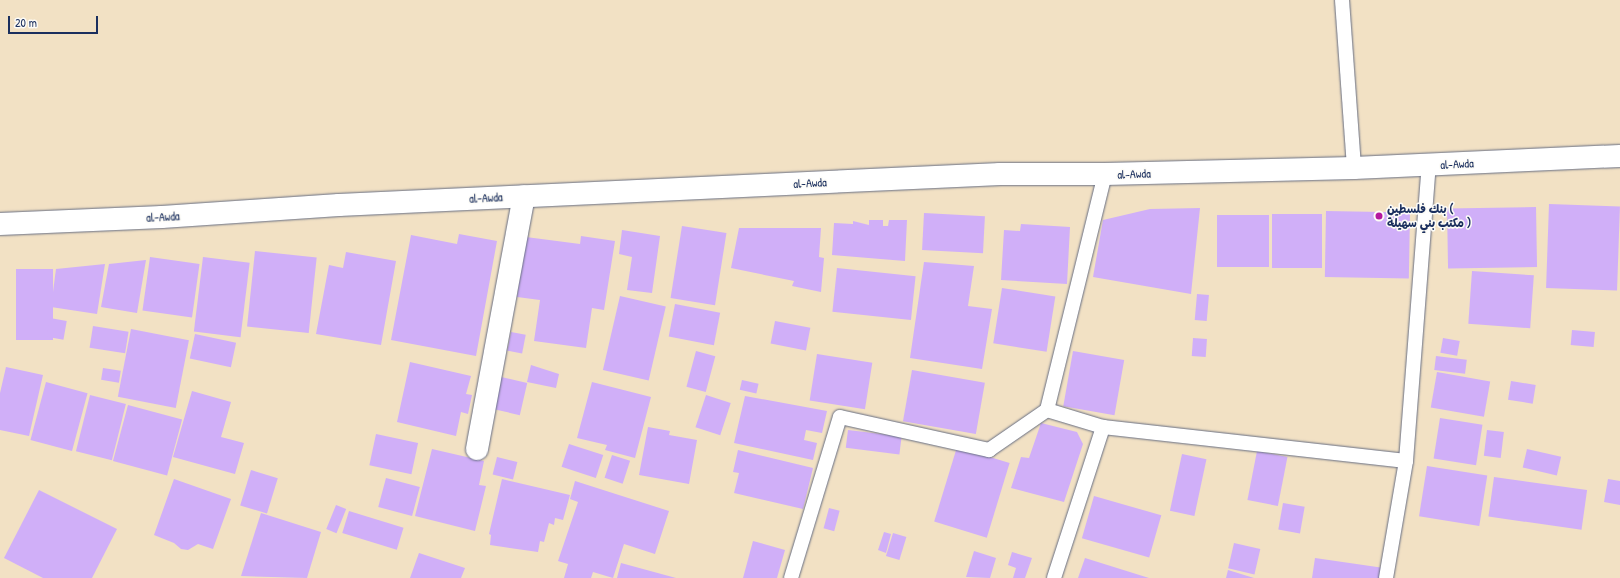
<!DOCTYPE html>
<meta charset="utf-8">
<style>
body{margin:0}
#map{position:relative;width:1620px;height:578px;overflow:hidden;background:#f2e1c4;font-family:"Patrick Hand","Playpen Sans Arabic",sans-serif}
div>[style]{position:absolute}
.building>*{inset:0;background:#d0aff8;transform-origin:0 0}
.roads{filter:drop-shadow(0 0 1px #666d82) drop-shadow(0 0 1px #666d82)}
.service>*{height:14px;margin:-7px;padding:0 7px;transform-origin:7px;border-radius:7px;background:#fff}
.minor>*{height:22px;margin:-11px;padding:0 11px;transform-origin:11px;border-radius:11px;background:#fff}
.secondary>*{height:22px;margin:-11px;padding:0 11px;transform-origin:11px;border-radius:11px;background:#fff}
.dots>*{width:11px;height:11px;translate:-50% -50%;box-sizing:border-box;border:2px solid #fdfcf7;border-radius:50%}
span{translate:-50% -50%;white-space:nowrap;text-align:center;line-height:1.15;-webkit-text-stroke:3px #fdfcf7;paint-order:stroke}
.street-label{font-size:12px;color:#1b2f5e}
.poi-label{font-size:12px;color:#1b2f5e;font-weight:700}
.left{translate:0 -50%;text-align:left}
.scale{position:absolute;left:8px;top:16px;width:90px;height:18px;box-sizing:border-box;border:2px solid #1b2f5e;border-top:0;padding-left:5px;font-size:12px;line-height:14px;white-space:nowrap;color:#1b2f5e;-webkit-text-stroke:3px #fdfcf7;paint-order:stroke}
</style>
<div id="map">
<div class="building">
<div style="left:1549px;top:204px;width:71px;height:84px;rotate:2deg"></div>
<div style="left:1536px;top:207px;width:60px;height:89px;rotate:89deg"></div>
<div style="clip-path:polygon(1200px 208px,1191px 294px,1093px 277px,1103px 220px,1150px 209px)"></div>
<div style="left:1326px;top:211px;width:84px;height:66px;rotate:1deg"></div>
<div style="left:924px;top:213px;width:61px;height:37px;rotate:3deg"></div>
<div style="left:1272px;top:214px;width:50px;height:54px"></div>
<div style="left:1217px;top:215px;width:52px;height:52px"></div>
<div style="clip-path:polygon(869px 220px,883px 220px,883px 226px,888px 226px,889px 220px,907px 220px,905px 261px,832px 255px,834px 223px,853px 224px,853px 221px,869px 225px)"></div>
<div style="clip-path:polygon(1021px 224px,1070px 227px,1067px 284px,1001px 280px,1004px 230px,1020px 231px)"></div>
<div style="left:682px;top:226px;width:45px;height:73px;rotate:9deg"></div>
<div style="clip-path:polygon(739px 228px,821px 228px,819px 257px,824px 258px,821px 292px,792px 286px,794px 281px,731px 268px)"></div>
<div style="clip-path:polygon(622px 230px,660px 236px,652px 293px,627px 290px,632px 257px,619px 254px)"></div>
<div style="clip-path:polygon(459px 234px,497px 241px,476px 356px,391px 340px,411px 235px,457px 244px)"></div>
<div style="clip-path:polygon(581px 236px,615px 241px,604px 310px,592px 308px,586px 348px,534px 341px,540px 300px,517px 297px,526px 237px,580px 244px)"></div>
<div style="left:255px;top:251px;width:62px;height:76px;rotate:6deg"></div>
<div style="clip-path:polygon(346px 252px,396px 261px,381px 345px,316px 334px,329px 265px,343px 268px)"></div>
<div style="left:150px;top:257px;width:50px;height:54px;rotate:8deg"></div>
<div style="left:203px;top:257px;width:47px;height:75px;rotate:7deg"></div>
<div style="clip-path:polygon(146px 260px,137px 313px,101px 307px,109px 264px)"></div>
<div style="clip-path:polygon(924px 262px,974px 266px,968px 306px,992px 309px,982px 369px,910px 358px)"></div>
<div style="clip-path:polygon(105px 264px,97px 314px,51px 307px,56px 269px)"></div>
<div style="left:837px;top:268px;width:79px;height:44px;rotate:6deg"></div>
<div style="left:16px;top:269px;width:37px;height:71px"></div>
<div style="left:1472px;top:271px;width:62px;height:53px;rotate:4deg"></div>
<div style="left:1002px;top:288px;width:54px;height:56px;rotate:9deg"></div>
<div style="left:1197px;top:294px;width:12px;height:26px;rotate:5deg"></div>
<div style="left:620px;top:296px;width:47px;height:76px;rotate:13deg"></div>
<div style="left:675px;top:304px;width:46px;height:33px;rotate:11deg"></div>
<div style="left:50px;top:318px;width:17px;height:19px;rotate:10deg"></div>
<div style="left:775px;top:321px;width:36px;height:23px;rotate:11deg"></div>
<div style="left:93px;top:326px;width:36px;height:22px;rotate:9deg"></div>
<div style="left:131px;top:329px;width:59px;height:69px;rotate:11deg"></div>
<div style="left:1572px;top:330px;width:23px;height:15px;rotate:5deg"></div>
<div style="left:511px;top:332px;width:15px;height:19px;rotate:11deg"></div>
<div style="left:195px;top:334px;width:42px;height:25px;rotate:12deg"></div>
<div style="left:1193px;top:338px;width:14px;height:18px;rotate:4deg"></div>
<div style="left:1443px;top:338px;width:17px;height:15px;rotate:10deg"></div>
<div style="left:696px;top:351px;width:20px;height:37px;rotate:15deg"></div>
<div style="left:1073px;top:351px;width:52px;height:56px;rotate:10deg"></div>
<div style="left:817px;top:354px;width:56px;height:47px;rotate:9deg"></div>
<div style="left:1436px;top:356px;width:31px;height:14px;rotate:7deg"></div>
<div style="clip-path:polygon(410px 362px,471px 376px,466px 394px,472px 395px,468px 414px,461px 412px,456px 436px,397px 422px)"></div>
<div style="clip-path:polygon(531px 365px,559px 374px,556px 388px,527px 382px)"></div>
<div style="clip-path:polygon(6px 367px,43px 375px,29px 436px,0 430px,0 393px)"></div>
<div style="left:103px;top:368px;width:18px;height:12px;rotate:9deg"></div>
<div style="left:912px;top:370px;width:74px;height:52px;rotate:10deg"></div>
<div style="left:1437px;top:372px;width:54px;height:36px;rotate:10deg"></div>
<div style="left:497px;top:376px;width:31px;height:33px;rotate:13deg"></div>
<div style="left:742px;top:380px;width:17px;height:10px;rotate:13deg"></div>
<div style="left:1511px;top:381px;width:25px;height:19px;rotate:9deg"></div>
<div style="left:46px;top:382px;width:43px;height:60px;rotate:15deg"></div>
<div style="clip-path:polygon(592px 382px,651px 397px,635px 458px,605px 450px,607px 445px,577px 438px)"></div>
<div style="clip-path:polygon(192px 391px,231px 402px,221px 437px,244px 443px,235px 474px,173px 457px)"></div>
<div style="left:90px;top:395px;width:37px;height:58px;rotate:14deg"></div>
<div style="left:706px;top:395px;width:26px;height:34px;rotate:18deg"></div>
<div style="clip-path:polygon(745px 396px,827px 411px,822px 433px,806px 430px,804px 440px,817px 443px,813px 460px,734px 443px)"></div>
<div style="left:128px;top:405px;width:56px;height:58px;rotate:15deg"></div>
<div style="left:1440px;top:418px;width:43px;height:41px;rotate:9deg"></div>
<div style="clip-path:polygon(1041px 423px,1077px 432px,1083px 444px,1064px 502px,1011px 488px,1021px 457px,1029px 458px)"></div>
<div style="clip-path:polygon(648px 427px,670px 431px,669px 435px,697px 440px,689px 484px,639px 475px)"></div>
<div style="left:848px;top:430px;width:54px;height:18px;rotate:7deg"></div>
<div style="left:1487px;top:430px;width:17px;height:26px;rotate:7deg"></div>
<div style="left:376px;top:434px;width:43px;height:32px;rotate:12deg"></div>
<div style="left:569px;top:444px;width:36px;height:24px;rotate:18deg"></div>
<div style="left:957px;top:447px;width:55px;height:78px;rotate:17deg"></div>
<div style="clip-path:polygon(432px 449px,484px 461px,479px 485px,486px 486px,475px 531px,415px 516px)"></div>
<div style="left:1527px;top:449px;width:35px;height:19px;rotate:13deg"></div>
<div style="clip-path:polygon(738px 450px,813px 468px,803px 509px,734px 493px,739px 473px,733px 472px)"></div>
<div style="left:1257px;top:451px;width:31px;height:50px;rotate:11deg"></div>
<div style="left:1182px;top:454px;width:25px;height:58px;rotate:12deg"></div>
<div style="left:612px;top:455px;width:19px;height:24px;rotate:18deg"></div>
<div style="left:497px;top:457px;width:21px;height:18px;rotate:14deg"></div>
<div style="left:1427px;top:466px;width:61px;height:51px;rotate:9deg"></div>
<div style="left:251px;top:470px;width:28px;height:37px;rotate:17deg"></div>
<div style="left:1494px;top:477px;width:94px;height:40px;rotate:8deg"></div>
<div style="left:386px;top:478px;width:35px;height:30px;rotate:15deg"></div>
<div style="clip-path:polygon(174px 479px,231px 499px,213px 549px,198px 544px,188px 550px,181px 549px,174px 543px,154px 535px)"></div>
<div style="clip-path:polygon(502px 479px,570px 495px,563px 520px,555px 518px,554px 525px,549px 523px,544px 542px,540px 541px,538px 552px,490px 545px,491px 535px,489px 534px)"></div>
<div style="clip-path:polygon(1608px 479px,1620px 481px,1620px 505px,1604px 502px)"></div>
<div style="clip-path:polygon(575px 481px,669px 511px,655px 554px,624px 544px,613px 578px,593px 572px,591px 578px,564px 578px,568px 564px,558px 561px,578px 502px,570px 499px)"></div>
<div style="clip-path:polygon(39px 490px,117px 529px,92px 578px,43px 578px,4px 558px)"></div>
<div style="left:1094px;top:496px;width:70px;height:44px;rotate:16deg"></div>
<div style="left:1283px;top:503px;width:22px;height:27px;rotate:10deg"></div>
<div style="left:336px;top:505px;width:11px;height:26px;rotate:22deg"></div>
<div style="left:829px;top:508px;width:11px;height:21px;rotate:15deg"></div>
<div style="left:349px;top:511px;width:57px;height:23px;rotate:17deg"></div>
<div style="clip-path:polygon(261px 513px,321px 532px,307px 578px,241px 576px)"></div>
<div style="clip-path:polygon(884px 532px,891px 534px,886px 553px,878px 550px)"></div>
<div style="left:893px;top:533px;width:14px;height:24px;rotate:17deg"></div>
<div style="clip-path:polygon(753px 541px,785px 550px,777px 578px,743px 578px)"></div>
<div style="left:1234px;top:543px;width:27px;height:26px;rotate:13deg"></div>
<div style="clip-path:polygon(974px 551px,996px 558px,990px 578px,966px 577px)"></div>
<div style="clip-path:polygon(1012px 552px,1032px 558px,1025px 578px,1013px 578px,1016px 568px,1008px 565px)"></div>
<div style="clip-path:polygon(419px 553px,465px 568px,461px 578px,410px 578px)"></div>
<div style="clip-path:polygon(1085px 558px,1149px 578px,1078px 578px)"></div>
<div style="clip-path:polygon(1315px 558px,1384px 568px,1382px 578px,1312px 578px)"></div>
<div style="clip-path:polygon(621px 563px,676px 578px,617px 578px)"></div>
<div style="clip-path:polygon(1228px 570px,1254px 578px,1226px 578px)"></div>
</div>
<div class="roads">
<div class="service">
<div style="left:1342px;top:0;width:168px;rotate:85.9deg"></div>
<div style="left:1047px;top:410px;width:59px;rotate:16.9deg"></div>
<div style="left:1103px;top:427px;width:305px;rotate:6.4deg"></div>
<div style="left:791px;top:578px;width:168px;rotate:-73.1deg"></div>
<div style="left:840px;top:417px;width:153px;rotate:12.5deg"></div>
<div style="left:989px;top:450px;width:70px;rotate:-34.6deg"></div>
<div style="left:1047px;top:410px;width:243px;rotate:-76.2deg"></div>
<div style="left:1054px;top:578px;width:159px;rotate:-72deg"></div>
<div style="left:1386px;top:578px;width:119px;rotate:-80.3deg"></div>
<div style="left:1406px;top:461px;width:297px;rotate:-85.6deg"></div>
</div>
<div class="minor">
<div style="left:477px;top:449px;width:257px;rotate:-79.5deg"></div>
</div>
<div class="secondary">
<div style="left:0;top:224px;width:162px;rotate:-2.5deg"></div>
<div style="left:162px;top:217px;width:177px;rotate:-3.9deg"></div>
<div style="left:339px;top:205px;width:662px;rotate:-2.69deg"></div>
<div style="left:1000px;top:174px;width:105px"></div>
<div style="left:1105px;top:174px;width:249px;rotate:-1.4deg"></div>
<div style="left:1354px;top:168px;width:266px;rotate:-2.6deg"></div>
</div>
</div>
<div class="dots">
<div style="left:1379px;top:216px;background:#b5179e"></div>
</div>
<div class="street-label">
<span style="left:1457px;top:164px;rotate:-3deg">al-Awda</span>
<span style="left:1134px;top:174px;rotate:-2deg">al-Awda</span>
<span style="left:810px;top:183px;rotate:-3deg">al-Awda</span>
<span style="left:486px;top:198px;rotate:-3deg">al-Awda</span>
<span style="left:163px;top:217px;rotate:-3deg">al-Awda</span>
</div>
<div class="poi-label">
<span class="left" style="left:1387px;top:216px">بنك فلسطين (<br>مكتب بني سهيلة )</span>
</div>
<div class="scale">20 m</div>
</div>
